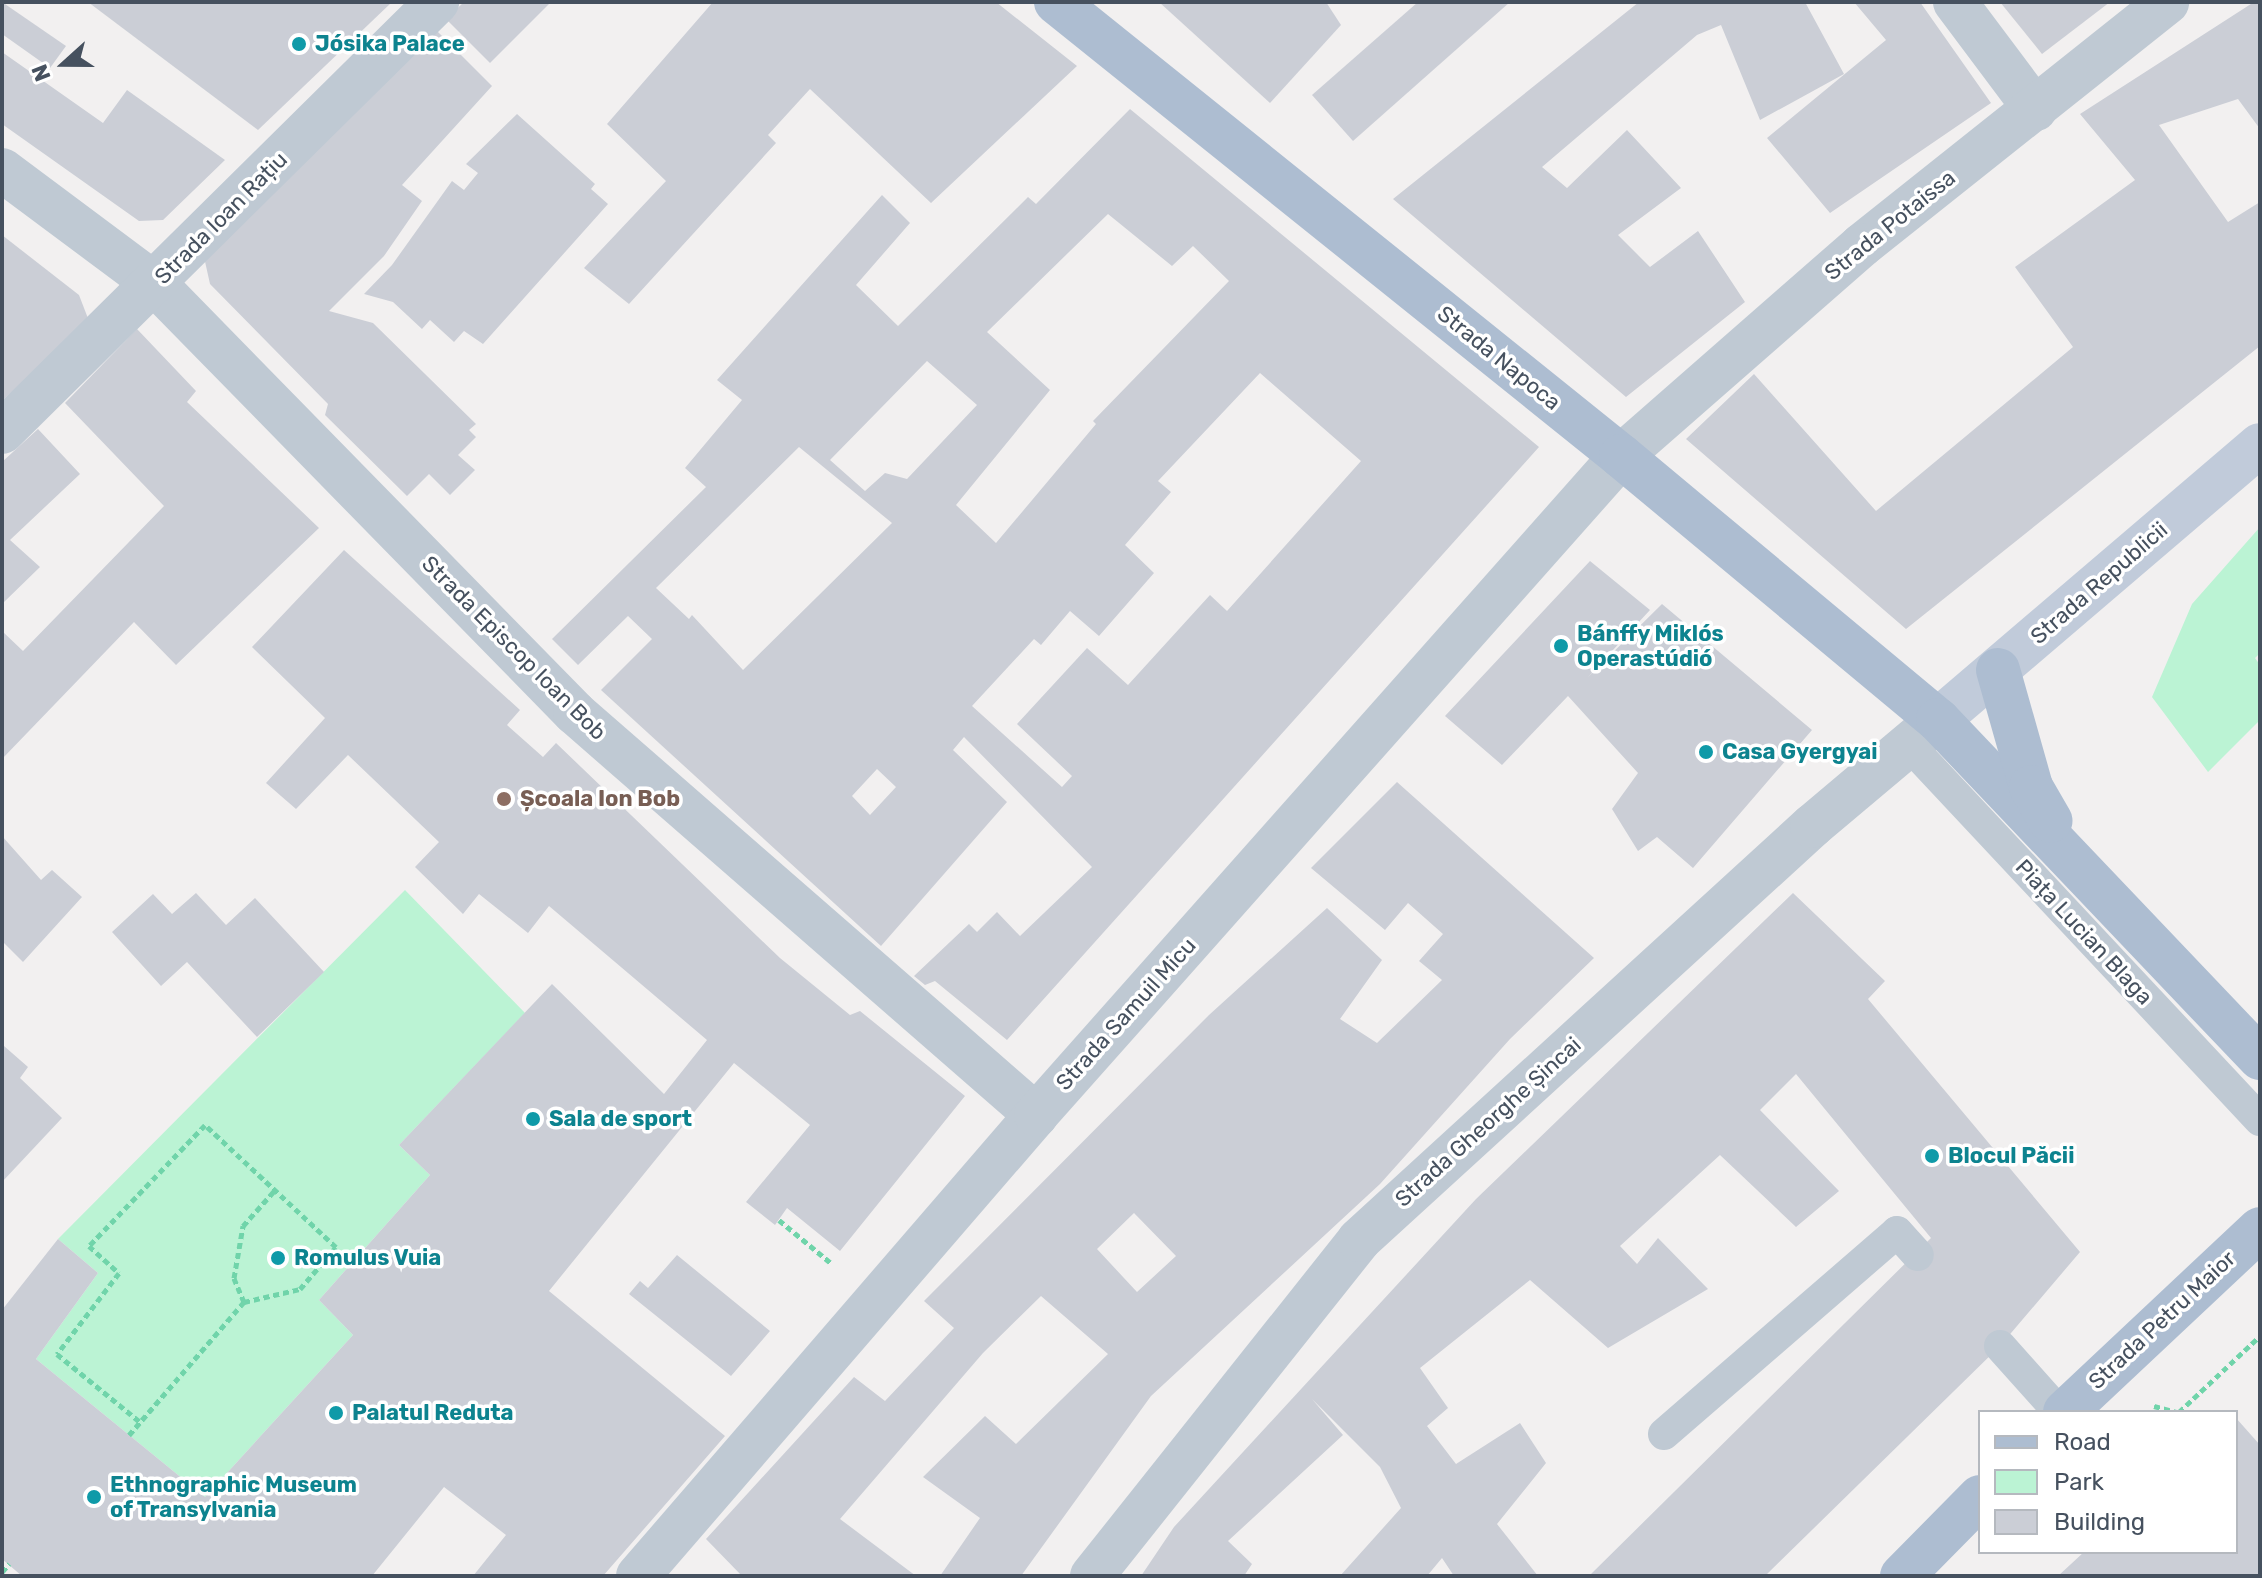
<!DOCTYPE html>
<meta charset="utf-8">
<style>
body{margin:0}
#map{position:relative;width:2262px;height:1578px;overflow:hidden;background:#f2f0f0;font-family:Rubik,sans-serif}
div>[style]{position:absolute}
.green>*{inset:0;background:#bbf3d4}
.building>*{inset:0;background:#cbced6}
.path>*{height:5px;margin-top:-2.5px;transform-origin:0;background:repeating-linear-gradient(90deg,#70d4aa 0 6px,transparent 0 10px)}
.service>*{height:32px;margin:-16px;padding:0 16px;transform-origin:16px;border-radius:16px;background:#bfc9d3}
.pedestrian>*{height:44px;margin:-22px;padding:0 22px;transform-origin:22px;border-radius:22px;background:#bfc9d3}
.minor>*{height:44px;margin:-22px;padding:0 22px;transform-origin:22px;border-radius:22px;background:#bfc9d3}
.secondary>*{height:44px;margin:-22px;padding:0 22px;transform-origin:22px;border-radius:22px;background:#c1cbda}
.primary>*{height:44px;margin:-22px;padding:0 22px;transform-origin:22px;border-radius:22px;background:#adbdd1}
.dots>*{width:22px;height:22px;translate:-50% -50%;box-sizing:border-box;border:4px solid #fff;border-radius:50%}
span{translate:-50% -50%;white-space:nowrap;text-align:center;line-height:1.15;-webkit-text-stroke:7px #fff;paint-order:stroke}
.culture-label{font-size:22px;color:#0d838f;font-weight:700}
.left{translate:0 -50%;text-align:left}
.street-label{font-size:22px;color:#46515f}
.education-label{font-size:22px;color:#785e54;font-weight:700}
.frame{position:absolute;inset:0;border:4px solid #46515f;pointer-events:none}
.legend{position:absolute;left:1978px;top:1410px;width:260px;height:144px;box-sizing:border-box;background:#fff;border:2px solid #b5b9bf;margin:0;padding:10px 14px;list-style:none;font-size:24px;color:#46515f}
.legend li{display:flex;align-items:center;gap:16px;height:40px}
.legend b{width:40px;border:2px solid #b5b9bf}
.north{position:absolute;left:24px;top:24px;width:80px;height:80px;-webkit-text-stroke:6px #fff;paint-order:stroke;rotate:249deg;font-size:22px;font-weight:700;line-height:32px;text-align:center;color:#46515f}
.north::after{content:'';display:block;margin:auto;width:28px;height:36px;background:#46515f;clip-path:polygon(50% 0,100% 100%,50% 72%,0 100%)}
</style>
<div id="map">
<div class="green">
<div style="clip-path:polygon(2260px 527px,2260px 653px,2255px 658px,2260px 665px,2260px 720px,2208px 772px,2152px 697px,2192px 604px)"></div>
<div style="clip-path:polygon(405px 890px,525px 1013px,399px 1145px,430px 1175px,319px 1300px,353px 1335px,205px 1497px,36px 1359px,98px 1273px,58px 1239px)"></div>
</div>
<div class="building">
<div style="clip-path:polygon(2px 2px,66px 46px,50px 68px,2px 34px)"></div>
<div style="clip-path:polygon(88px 2px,392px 2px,258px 130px)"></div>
<div style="clip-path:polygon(464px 2px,551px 2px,490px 63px,446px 19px)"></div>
<div style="clip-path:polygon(713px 2px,996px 2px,1077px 66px,931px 203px,810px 89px,768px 135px,776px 143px,629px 304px,584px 268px,666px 181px,607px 124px)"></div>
<div style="clip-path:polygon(1159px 2px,1326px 2px,1341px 25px,1270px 103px)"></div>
<div style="clip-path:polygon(1418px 2px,1510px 2px,1353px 141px,1312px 95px)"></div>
<div style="clip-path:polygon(1639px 2px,1805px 2px,1844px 74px,1760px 120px,1721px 25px,1697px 35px,1542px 167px,1567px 188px,1627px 130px,1681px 188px,1618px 235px,1650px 267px,1698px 231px,1745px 302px,1626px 397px,1393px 199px)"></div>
<div style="clip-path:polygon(1854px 2px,1920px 2px,1991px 103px,1830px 213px,1767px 138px,1886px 40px)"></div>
<div style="clip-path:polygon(2000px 2px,2110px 2px,2042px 54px)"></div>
<div style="clip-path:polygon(2254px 2px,2260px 2px,2260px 129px,2238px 99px,2159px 125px,2228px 222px,2260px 202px,2260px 346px,1906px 629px,1686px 439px,1754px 374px,1876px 511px,2073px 347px,2015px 267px,2135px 180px,2080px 114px)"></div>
<div style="clip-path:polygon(436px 30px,492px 86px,402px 185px,422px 201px,384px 256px,329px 311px,373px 323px,476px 424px,469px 430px,476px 437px,458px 455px,475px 470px,450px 495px,429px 474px,407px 496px,325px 415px,328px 404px,210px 284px,204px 257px)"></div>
<div style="clip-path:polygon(2px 52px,103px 123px,127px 90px,225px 160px,163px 220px,139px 221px,2px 124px)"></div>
<div style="clip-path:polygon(evenodd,1130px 109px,1539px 447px,1007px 1040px,935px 981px,925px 985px,914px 976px,969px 924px,977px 932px,997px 912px,1020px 936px,1092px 867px,964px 737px,953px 750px,1007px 802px,881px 946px,601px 690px,652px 639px,628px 616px,578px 665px,552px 639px,706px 487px,685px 468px,742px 400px,717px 380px,882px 195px,910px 223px,856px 285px,898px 326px,1028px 197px,1036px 204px,1130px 109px,1108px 214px,1172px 266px,1193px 246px,1229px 281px,1093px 421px,1096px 424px,996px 543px,956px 505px,1050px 390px,987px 332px,1108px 214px,1130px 109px,927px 361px,977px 405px,907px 479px,885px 473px,865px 491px,830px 460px,927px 361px,1130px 109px,1260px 373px,1361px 461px,1227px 611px,1210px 595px,1128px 685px,1087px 648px,1017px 724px,1072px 776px,1062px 787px,972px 706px,1034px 639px,1041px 645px,1070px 611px,1099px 636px,1154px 573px,1125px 545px,1171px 492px,1158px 481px,1260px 373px,1130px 109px,799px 447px,892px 523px,743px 670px,692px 615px,689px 619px,656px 588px,799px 447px,1130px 109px,877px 769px,896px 787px,870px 815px,852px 796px,877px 769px)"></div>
<div style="clip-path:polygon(517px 114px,595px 184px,591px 189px,608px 204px,483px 344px,464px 331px,454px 342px,430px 320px,422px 329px,393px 302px,364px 294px,392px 265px,452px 181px,464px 190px,478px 173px,466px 164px)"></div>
<div style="clip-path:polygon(2px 235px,79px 295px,89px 321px,2px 401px)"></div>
<div style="clip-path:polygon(137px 329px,196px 391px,187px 402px,319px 528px,176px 665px,134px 622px,2px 759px,2px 631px,23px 651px,164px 506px,65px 403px)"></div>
<div style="clip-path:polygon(38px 429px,80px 474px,10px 540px,40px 567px,2px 604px,2px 462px)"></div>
<div style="clip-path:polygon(344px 550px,520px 710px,507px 725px,543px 757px,556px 743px,780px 958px,850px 1015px,860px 1011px,965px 1096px,840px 1251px,787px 1208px,775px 1225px,746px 1202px,810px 1125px,734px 1063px,549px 1291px,725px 1436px,603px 1576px,473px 1576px,506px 1535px,444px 1487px,372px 1576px,22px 1576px,2px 1559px,2px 1310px,58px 1239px,98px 1273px,36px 1359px,205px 1497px,353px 1335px,319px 1300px,430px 1175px,399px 1145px,552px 984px,664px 1094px,707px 1040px,549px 906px,528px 933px,479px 894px,463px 914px,415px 867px,439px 842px,348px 755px,296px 809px,266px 783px,325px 718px,252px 647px)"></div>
<div style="clip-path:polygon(1590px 561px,1650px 610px,1588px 677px,1662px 604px,1812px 730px,1693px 868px,1657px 837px,1638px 851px,1612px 809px,1638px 773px,1568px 696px,1502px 765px,1445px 716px)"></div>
<div style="clip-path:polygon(evenodd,1397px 782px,1594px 958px,1510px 1039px,1380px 1184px,1151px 1396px,1021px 1576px,940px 1576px,980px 1518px,923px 1477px,985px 1416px,1016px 1444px,1108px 1354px,1041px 1296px,983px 1353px,840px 1519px,916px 1576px,742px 1576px,706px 1539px,854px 1377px,885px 1401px,954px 1328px,924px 1301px,1209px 1015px,1327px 908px,1382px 960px,1340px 1019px,1377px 1043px,1442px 980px,1419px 961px,1443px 934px,1408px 903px,1385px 930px,1311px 868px,1397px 782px,1134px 1213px,1176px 1256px,1137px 1292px,1097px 1249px,1134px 1213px)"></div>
<div style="clip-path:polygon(2px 836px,41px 880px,52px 870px,82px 897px,23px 962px,2px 941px)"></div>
<div style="clip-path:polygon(196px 893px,226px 925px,255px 898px,324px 972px,257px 1037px,187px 962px,161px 986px,112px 932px,153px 894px,172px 914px)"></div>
<div style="clip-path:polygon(1793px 893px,1885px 981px,1868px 999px,2080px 1252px,2000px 1346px,1765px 1576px,1589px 1576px,1931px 1238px,1796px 1074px,1760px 1110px,1839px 1191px,1796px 1227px,1720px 1155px,1620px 1246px,1637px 1264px,1658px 1238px,1708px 1289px,1608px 1348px,1530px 1280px,1420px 1368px,1448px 1408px,1427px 1426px,1456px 1464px,1520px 1423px,1546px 1463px,1497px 1524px,1538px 1576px,1454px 1576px,1442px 1558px,1427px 1576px,1340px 1576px,1401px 1508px,1380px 1467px,1312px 1399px,1343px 1435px,1228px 1541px,1252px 1564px,1244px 1576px,1141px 1576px,1174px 1527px,1476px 1199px)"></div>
<div style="clip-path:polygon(4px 1046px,28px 1067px,20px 1078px,62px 1118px,2px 1182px)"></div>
<div style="clip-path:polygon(677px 1255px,770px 1331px,731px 1376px,629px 1294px,640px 1281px,648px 1288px)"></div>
<div style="clip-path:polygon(2236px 1418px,2260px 1445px,2260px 1576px,2058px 1576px,2084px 1552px,2236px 1552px)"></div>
</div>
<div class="path">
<div style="left:779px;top:1220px;width:67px;rotate:39.6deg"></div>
<div style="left:244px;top:1302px;width:26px;rotate:-113deg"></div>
<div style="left:234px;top:1278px;width:53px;rotate:-80.2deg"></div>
<div style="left:243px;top:1226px;width:48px;rotate:-48.4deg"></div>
<div style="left:2154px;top:1406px;width:23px;rotate:15deg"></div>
<div style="left:2179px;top:1412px;width:111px;rotate:-43.2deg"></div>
<div style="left:129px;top:1435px;width:176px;rotate:-49.2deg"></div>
<div style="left:244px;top:1302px;width:57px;rotate:-13.1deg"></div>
<div style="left:300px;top:1289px;width:55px;rotate:-49.4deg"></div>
<div style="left:336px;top:1247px;width:179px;rotate:-137deg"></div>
<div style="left:205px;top:1125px;width:168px;rotate:133.8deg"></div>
<div style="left:89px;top:1246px;width:40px;rotate:42deg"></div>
<div style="left:119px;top:1273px;width:102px;rotate:127.4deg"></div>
<div style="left:57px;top:1354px;width:107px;rotate:39.3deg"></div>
<div style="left:2px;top:1572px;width:11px;rotate:-49deg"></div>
</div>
<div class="service">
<div style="left:1908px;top:744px;width:515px;rotate:46.89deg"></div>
<div style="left:2000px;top:1346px;width:89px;rotate:48.2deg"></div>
<div style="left:1664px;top:1434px;width:308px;rotate:-40.9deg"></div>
<div style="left:1897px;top:1232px;width:31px;rotate:48deg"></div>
</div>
<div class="pedestrian">
<div style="left:1955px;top:2px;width:134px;rotate:53.2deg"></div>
<div style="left:1862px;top:245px;width:390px;rotate:-38.5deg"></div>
</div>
<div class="minor">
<div style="left:2px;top:170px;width:191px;rotate:36.7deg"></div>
<div style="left:155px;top:284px;width:600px;rotate:45.61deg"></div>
<div style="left:575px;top:713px;width:612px;rotate:41.09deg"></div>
<div style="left:2px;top:432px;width:612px;rotate:-44.67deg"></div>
<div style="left:638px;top:1576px;width:609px;rotate:-49.19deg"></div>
<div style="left:1036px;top:1115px;width:881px;rotate:-48.4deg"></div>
<div style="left:1621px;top:456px;width:320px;rotate:-41.2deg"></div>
<div style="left:1092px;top:1576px;width:429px;rotate:-51.5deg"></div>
<div style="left:1359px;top:1240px;width:614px;rotate:-42.42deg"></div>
<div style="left:1812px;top:826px;width:165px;rotate:-40.1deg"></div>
</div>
<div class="secondary">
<div style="left:1938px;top:720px;width:423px;rotate:-40.5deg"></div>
</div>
<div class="primary">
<div style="left:1056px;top:2px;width:725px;rotate:38.78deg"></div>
<div style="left:1621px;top:456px;width:413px;rotate:39.8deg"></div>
<div style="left:1938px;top:720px;width:467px;rotate:46.4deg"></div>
<div style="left:1998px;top:670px;width:122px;rotate:74.2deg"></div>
<div style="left:2031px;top:787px;width:39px;rotate:60deg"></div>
<div style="left:2065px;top:1412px;width:267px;rotate:-43.2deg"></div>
<div style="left:1902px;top:1576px;width:111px;rotate:-45.4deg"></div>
</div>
<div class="dots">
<div style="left:299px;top:44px;background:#0f9aa8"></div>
<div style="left:1561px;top:646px;background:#0f9aa8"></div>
<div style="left:1706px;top:752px;background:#0f9aa8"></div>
<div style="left:504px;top:799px;background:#8d6e63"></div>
<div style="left:533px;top:1119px;background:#0f9aa8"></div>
<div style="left:1932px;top:1156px;background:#0f9aa8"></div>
<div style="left:278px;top:1258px;background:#0f9aa8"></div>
<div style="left:336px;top:1413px;background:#0f9aa8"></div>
<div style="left:94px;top:1497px;background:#0f9aa8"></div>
</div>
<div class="culture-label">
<span class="left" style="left:315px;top:44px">Jósika Palace</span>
<span class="left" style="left:1577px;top:646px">Bánffy Miklós<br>Operastúdió</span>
<span class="left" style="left:1722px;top:752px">Casa Gyergyai</span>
<span class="left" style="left:549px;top:1119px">Sala de sport</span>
<span class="left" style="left:1948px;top:1156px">Blocul Păcii</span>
<span class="left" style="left:294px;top:1258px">Romulus Vuia</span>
<span class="left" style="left:352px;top:1413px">Palatul Reduta</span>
<span class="left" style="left:110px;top:1497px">Ethnographic Museum<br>of Transylvania</span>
</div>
<div class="street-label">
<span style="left:221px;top:218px;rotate:-45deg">Strada Ioan Rațiu</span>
<span style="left:1890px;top:225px;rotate:-39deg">Strada Potaissa</span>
<span style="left:1499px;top:358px;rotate:39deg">Strada Napoca</span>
<span style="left:2099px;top:583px;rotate:-41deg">Strada Republicii</span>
<span style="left:514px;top:648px;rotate:45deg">Strada Episcop Ioan Bob</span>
<span style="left:2084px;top:932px;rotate:47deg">Piața Lucian Blaga</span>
<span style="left:1126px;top:1014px;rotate:-48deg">Strada Samuil Micu</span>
<span style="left:1488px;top:1122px;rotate:-42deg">Strada Gheorghe Șincai</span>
<span style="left:2162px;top:1320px;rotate:-43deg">Strada Petru Maior</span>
</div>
<div class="education-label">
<span class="left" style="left:520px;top:799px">Școala Ion Bob</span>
</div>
<div class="frame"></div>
<ul class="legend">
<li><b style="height:10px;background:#adbdd1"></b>Road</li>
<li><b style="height:22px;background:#bbf3d4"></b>Park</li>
<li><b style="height:22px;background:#cbced6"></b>Building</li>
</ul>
<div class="north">N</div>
</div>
